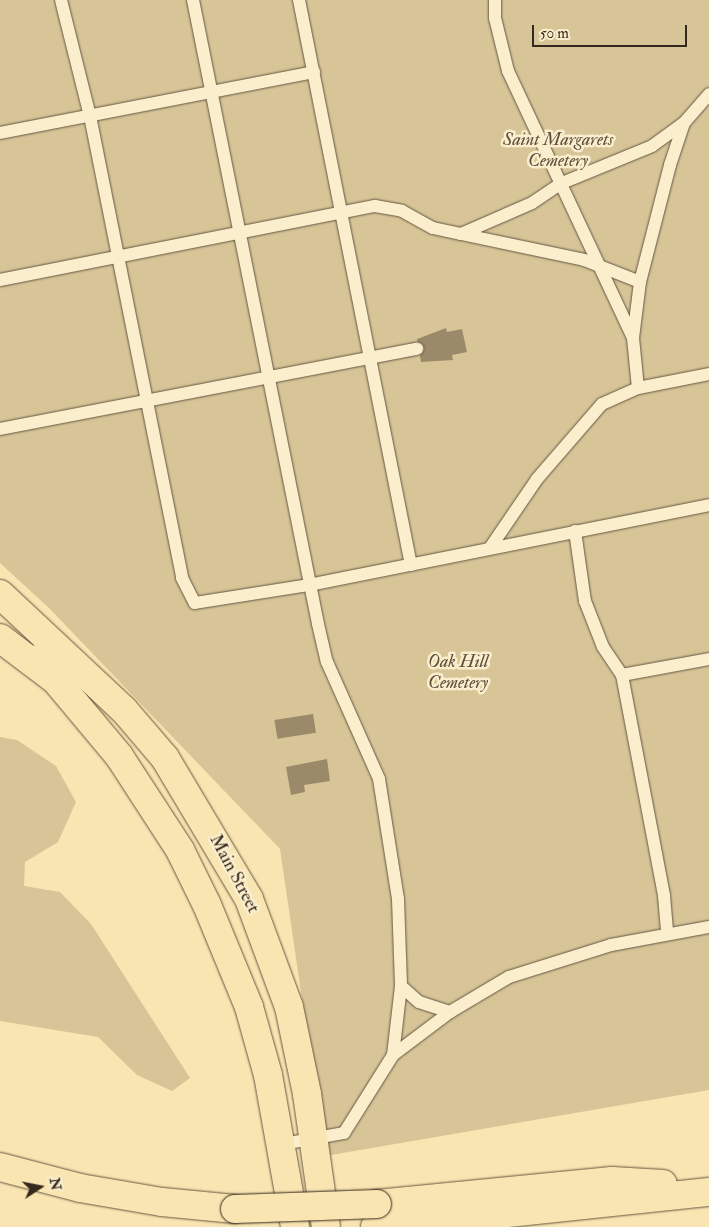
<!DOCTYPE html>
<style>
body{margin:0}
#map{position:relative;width:709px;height:1227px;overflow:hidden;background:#f8e5b2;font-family:"IM FELL Double Pica",serif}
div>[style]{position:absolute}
.green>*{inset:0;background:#d7c598}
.building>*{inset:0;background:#9a8a6a;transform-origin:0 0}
.roads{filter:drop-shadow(0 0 1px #665742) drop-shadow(0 0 1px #665742)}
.lane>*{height:12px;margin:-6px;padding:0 6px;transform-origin:6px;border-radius:6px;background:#faeecd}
.primary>*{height:28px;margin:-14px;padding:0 14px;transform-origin:14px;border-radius:14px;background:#f8e5b2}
.highway>*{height:28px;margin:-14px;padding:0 14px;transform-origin:14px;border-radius:14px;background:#f8e5b2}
.bridges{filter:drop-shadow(0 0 1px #35281c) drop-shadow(0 0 1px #35281c)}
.highway-bridge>*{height:28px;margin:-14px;padding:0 14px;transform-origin:14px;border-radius:14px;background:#f8e5b2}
span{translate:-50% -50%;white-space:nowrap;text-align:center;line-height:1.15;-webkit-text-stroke:5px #faeecd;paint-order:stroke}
.park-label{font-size:18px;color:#5e4f3b;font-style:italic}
.street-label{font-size:18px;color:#35281c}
.north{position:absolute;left:15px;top:1162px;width:50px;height:50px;-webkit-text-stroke:4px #faeecd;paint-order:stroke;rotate:79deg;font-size:14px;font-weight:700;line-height:20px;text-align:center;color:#35281c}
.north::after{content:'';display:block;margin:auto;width:18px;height:22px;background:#35281c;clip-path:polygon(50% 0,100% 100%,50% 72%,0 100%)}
.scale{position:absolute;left:532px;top:25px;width:155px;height:22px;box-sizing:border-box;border:2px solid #35281c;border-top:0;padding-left:6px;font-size:15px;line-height:18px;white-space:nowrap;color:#35281c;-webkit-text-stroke:4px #faeecd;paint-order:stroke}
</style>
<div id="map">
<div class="green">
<div style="clip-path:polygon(0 0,709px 0,709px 1090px,325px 1156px,280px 849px,49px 608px,0 563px)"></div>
<div style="clip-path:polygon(0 737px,17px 740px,56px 766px,76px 802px,58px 842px,25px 862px,24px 886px,60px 892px,91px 924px,190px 1078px,172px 1091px,137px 1075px,98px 1037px,0 1021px)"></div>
</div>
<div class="building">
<div style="clip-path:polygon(446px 328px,447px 332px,462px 329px,467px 352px,452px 355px,453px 360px,421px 362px,417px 339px)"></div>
<div style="left:313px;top:714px;width:19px;height:39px;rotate:81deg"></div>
<div style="clip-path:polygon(327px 759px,330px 781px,304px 785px,305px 792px,291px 795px,286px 767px)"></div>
</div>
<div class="roads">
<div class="lane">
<div style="left:61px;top:0;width:120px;rotate:76deg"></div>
<div style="left:90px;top:116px;width:471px;rotate:78.7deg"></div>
<div style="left:182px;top:578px;width:28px;rotate:63deg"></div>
<div style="left:195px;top:603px;width:115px;rotate:-9deg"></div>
<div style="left:309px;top:585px;width:408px;rotate:-11.3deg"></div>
<div style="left:193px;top:0;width:636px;rotate:78.67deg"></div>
<div style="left:318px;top:624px;width:39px;rotate:77deg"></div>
<div style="left:327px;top:662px;width:128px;rotate:66deg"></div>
<div style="left:379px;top:779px;width:121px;rotate:81deg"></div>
<div style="left:398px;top:899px;width:87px;rotate:88deg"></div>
<div style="left:401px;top:986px;width:69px;rotate:96.6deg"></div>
<div style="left:393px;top:1055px;width:92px;rotate:122.1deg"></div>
<div style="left:344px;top:1133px;width:62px;rotate:169.8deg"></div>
<div style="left:299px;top:0;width:576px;rotate:78.79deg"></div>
<div style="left:495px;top:0;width:18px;rotate:90deg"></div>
<div style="left:495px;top:18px;width:55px;rotate:76.2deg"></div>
<div style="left:508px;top:71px;width:295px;rotate:64.9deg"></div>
<div style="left:633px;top:338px;width:50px;rotate:84.3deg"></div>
<div style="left:0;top:133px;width:320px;rotate:-11deg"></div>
<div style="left:461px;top:234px;width:126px;rotate:11.9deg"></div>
<div style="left:584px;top:260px;width:60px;rotate:21.4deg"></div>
<div style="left:0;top:280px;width:382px;rotate:-11.2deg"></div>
<div style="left:375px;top:206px;width:27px;rotate:10deg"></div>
<div style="left:402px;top:211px;width:35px;rotate:29deg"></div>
<div style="left:433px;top:228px;width:29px;rotate:12deg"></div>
<div style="left:461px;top:234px;width:77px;rotate:-23.6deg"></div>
<div style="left:532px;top:203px;width:36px;rotate:-34deg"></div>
<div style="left:562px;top:183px;width:97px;rotate:-22.3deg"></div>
<div style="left:652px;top:146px;width:39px;rotate:-36deg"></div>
<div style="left:633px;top:338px;width:56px;rotate:-82.9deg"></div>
<div style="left:640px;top:282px;width:121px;rotate:-75.6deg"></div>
<div style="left:670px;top:165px;width:44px;rotate:-71.6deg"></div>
<div style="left:684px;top:123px;width:38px;rotate:-49deg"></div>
<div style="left:0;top:429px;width:425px;rotate:-10.9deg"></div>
<div style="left:575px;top:531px;width:71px;rotate:81.9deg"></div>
<div style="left:585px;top:601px;width:49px;rotate:68.6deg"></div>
<div style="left:603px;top:647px;width:34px;rotate:56deg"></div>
<div style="left:622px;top:675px;width:225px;rotate:79.2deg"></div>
<div style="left:664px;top:896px;width:37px;rotate:85deg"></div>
<div style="left:490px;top:548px;width:83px;rotate:-55.7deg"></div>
<div style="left:537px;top:479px;width:99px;rotate:-49.1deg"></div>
<div style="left:602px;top:404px;width:39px;rotate:-24deg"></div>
<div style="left:638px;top:388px;width:72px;rotate:-11.2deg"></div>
<div style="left:622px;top:675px;width:88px;rotate:-10.4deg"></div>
<div style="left:401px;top:986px;width:24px;rotate:42deg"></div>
<div style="left:419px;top:1002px;width:33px;rotate:18deg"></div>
<div style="left:393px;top:1055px;width:71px;rotate:-37deg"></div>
<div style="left:450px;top:1012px;width:69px;rotate:-30.7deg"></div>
<div style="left:509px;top:977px;width:107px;rotate:-17.4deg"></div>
<div style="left:611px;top:945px;width:100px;rotate:-10.4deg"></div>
</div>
<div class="primary">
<div style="left:0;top:594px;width:170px;rotate:43.1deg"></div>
<div style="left:124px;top:710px;width:63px;rotate:49.5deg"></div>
<div style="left:165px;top:758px;width:164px;rotate:59.2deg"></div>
<div style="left:249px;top:899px;width:115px;rotate:69.7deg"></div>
<div style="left:289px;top:1007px;width:89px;rotate:78.3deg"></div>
<div style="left:307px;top:1094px;width:134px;rotate:81.9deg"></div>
<div style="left:38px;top:659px;width:126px;rotate:50.1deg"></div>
<div style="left:119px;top:756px;width:112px;rotate:57deg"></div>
<div style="left:180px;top:850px;width:61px;rotate:63.9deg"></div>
<div style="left:207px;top:905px;width:110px;rotate:67.6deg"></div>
<div style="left:249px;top:1007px;width:71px;rotate:74.4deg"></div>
<div style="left:268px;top:1075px;width:154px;rotate:79.9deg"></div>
</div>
<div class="highway">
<div style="left:0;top:638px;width:68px;rotate:37.2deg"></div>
<div style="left:0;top:1167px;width:83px;rotate:14.7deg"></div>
<div style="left:80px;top:1188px;width:83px;rotate:9.7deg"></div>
<div style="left:162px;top:1202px;width:73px;rotate:5.5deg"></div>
<div style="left:377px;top:1204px;width:236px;rotate:-5.6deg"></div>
<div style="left:612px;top:1181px;width:51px;rotate:3.4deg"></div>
<div style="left:375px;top:1227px;width:336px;rotate:-6deg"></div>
</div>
</div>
<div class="bridges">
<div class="highway-bridge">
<div style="left:235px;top:1209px;width:142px;rotate:-2deg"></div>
</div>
</div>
<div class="park-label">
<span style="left:558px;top:151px">Saint Margarets<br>Cemetery</span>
<span style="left:458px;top:673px">Oak Hill<br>Cemetery</span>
</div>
<div class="street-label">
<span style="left:234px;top:874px;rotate:62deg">Main Street</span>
</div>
<div class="north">N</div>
<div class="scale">50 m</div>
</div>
